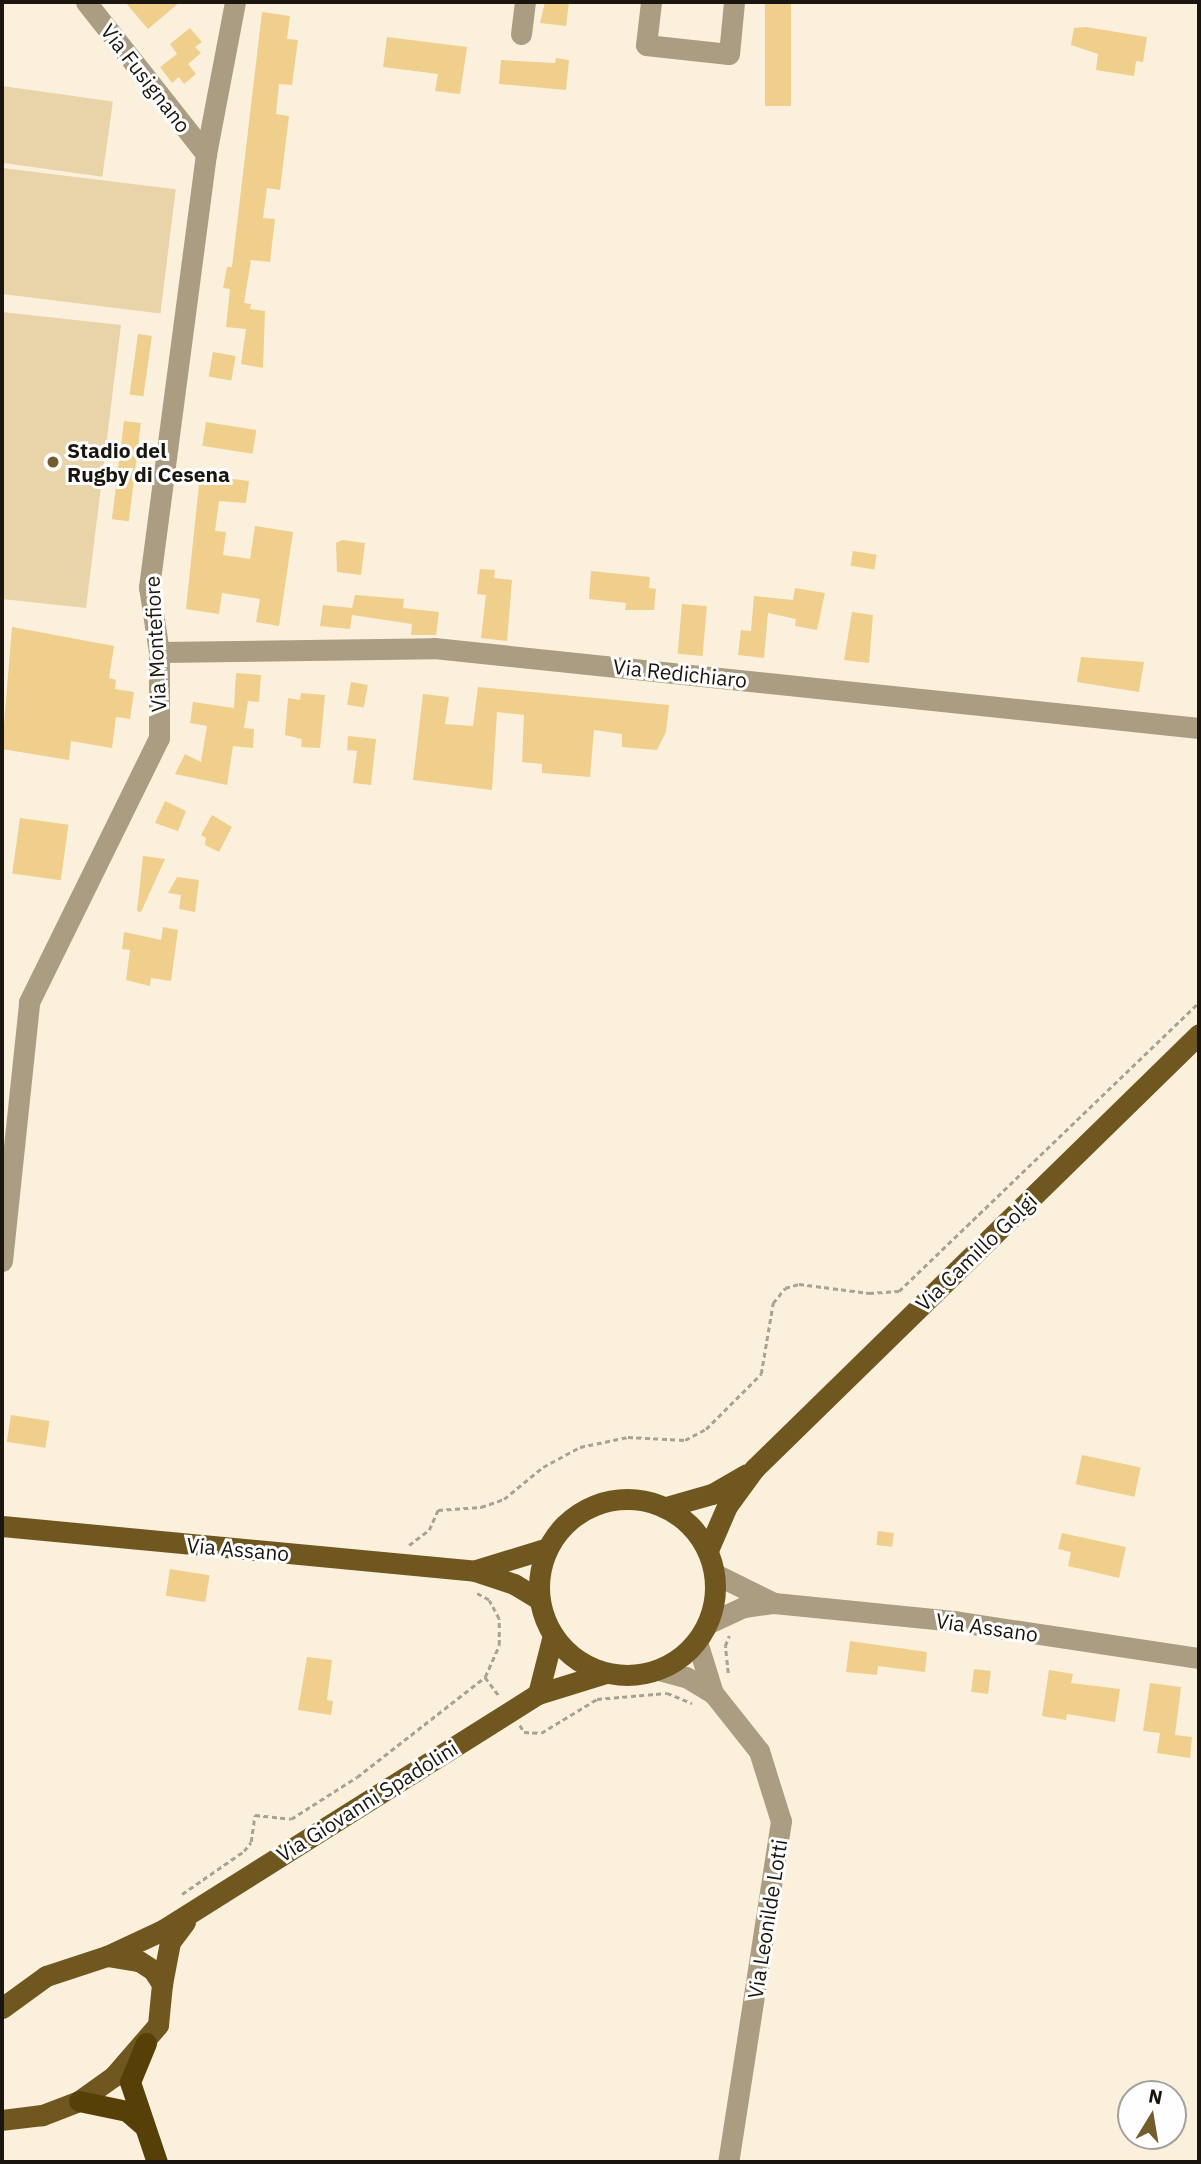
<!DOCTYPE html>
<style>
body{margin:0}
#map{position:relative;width:1201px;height:2164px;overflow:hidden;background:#faf0db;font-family:"IBM Plex Sans",sans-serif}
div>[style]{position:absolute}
.green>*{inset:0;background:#e9d4a9;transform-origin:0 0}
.building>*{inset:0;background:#efcf8b;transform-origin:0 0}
.path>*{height:2.5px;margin-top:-1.25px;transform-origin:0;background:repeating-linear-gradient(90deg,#a9a191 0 5px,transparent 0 8.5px)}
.minor>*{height:21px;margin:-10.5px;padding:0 10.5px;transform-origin:10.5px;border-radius:10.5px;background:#aa9d81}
.major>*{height:21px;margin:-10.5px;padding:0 10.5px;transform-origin:10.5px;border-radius:10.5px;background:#6f571f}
.major>.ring{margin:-10.5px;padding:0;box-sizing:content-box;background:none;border:21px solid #6f571f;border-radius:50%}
.highway>*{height:21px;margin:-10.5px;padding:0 10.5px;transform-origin:10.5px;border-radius:10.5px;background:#564007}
.dots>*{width:19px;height:19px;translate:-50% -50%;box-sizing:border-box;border:4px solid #fefefe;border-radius:50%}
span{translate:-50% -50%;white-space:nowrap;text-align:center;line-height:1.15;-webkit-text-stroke:6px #fefefe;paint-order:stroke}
.street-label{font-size:21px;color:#1a160f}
.poi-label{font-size:21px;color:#1a160f;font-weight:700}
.left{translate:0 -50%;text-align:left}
.frame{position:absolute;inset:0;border:4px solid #1a160f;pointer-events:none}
.north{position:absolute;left:1117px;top:2080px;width:70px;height:70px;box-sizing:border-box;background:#fefefe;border:2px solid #a3a19e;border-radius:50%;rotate:11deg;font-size:19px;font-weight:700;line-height:28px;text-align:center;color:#1a160f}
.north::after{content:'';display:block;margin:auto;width:24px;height:32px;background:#735d2d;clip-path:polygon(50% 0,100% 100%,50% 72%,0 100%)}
</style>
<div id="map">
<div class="green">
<div style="left:2px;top:86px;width:112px;height:76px;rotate:8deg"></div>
<div style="left:2px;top:168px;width:175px;height:125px;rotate:7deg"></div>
<div style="clip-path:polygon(2px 312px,121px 325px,86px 608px,2px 599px)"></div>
</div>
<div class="building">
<div style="clip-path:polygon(125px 2px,180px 2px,148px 29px)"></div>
<div style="clip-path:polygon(545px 2px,569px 2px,566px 26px,540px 23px)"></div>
<div style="left:765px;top:2px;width:26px;height:104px"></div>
<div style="clip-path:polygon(262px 12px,290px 16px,287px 39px,298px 40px,292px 85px,279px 84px,276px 114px,289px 116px,280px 190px,267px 188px,263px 218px,275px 219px,270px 262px,251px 260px,244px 303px,251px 304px,250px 309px,265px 311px,263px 368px,241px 364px,246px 329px,226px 327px,230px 289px,223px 288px,227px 267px,232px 267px)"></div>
<div style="clip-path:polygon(1086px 27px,1147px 37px,1143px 62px,1136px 61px,1134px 76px,1096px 70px,1098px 54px,1071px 45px,1074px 28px)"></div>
<div style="clip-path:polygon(190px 28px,202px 42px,195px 47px,201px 53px,188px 64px,196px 74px,184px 84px,179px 77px,172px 83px,160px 67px,177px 54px,170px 44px)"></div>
<div style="clip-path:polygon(387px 37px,467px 47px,460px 94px,435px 91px,438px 74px,383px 67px)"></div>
<div style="clip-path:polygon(556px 58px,569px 60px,566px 90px,499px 84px,501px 60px,555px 63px)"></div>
<div style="left:138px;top:334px;width:14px;height:61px;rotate:8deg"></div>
<div style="left:213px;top:352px;width:23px;height:25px;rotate:10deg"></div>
<div style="left:124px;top:421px;width:17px;height:99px;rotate:7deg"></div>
<div style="left:206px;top:422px;width:51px;height:24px;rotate:9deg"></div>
<div style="clip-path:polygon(200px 475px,249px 481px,246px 503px,219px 501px,215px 531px,226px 532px,223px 555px,250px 559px,255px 526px,293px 532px,279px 626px,256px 622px,260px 599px,222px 593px,219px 614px,186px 609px)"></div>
<div style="clip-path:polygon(342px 540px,365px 543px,361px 575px,337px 572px,336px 543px)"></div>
<div style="left:853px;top:551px;width:24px;height:15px;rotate:9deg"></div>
<div style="clip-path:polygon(480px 569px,495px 570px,494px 578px,512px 580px,507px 641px,481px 638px,486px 595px,477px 594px)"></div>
<div style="clip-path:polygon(591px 571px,650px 577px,649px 588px,656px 589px,654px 610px,625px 610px,626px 603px,589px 599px)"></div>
<div style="clip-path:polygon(795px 588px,825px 593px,817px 630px,795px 626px,796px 619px,768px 613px,764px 658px,738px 655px,741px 630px,751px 631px,754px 596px,793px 600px)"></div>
<div style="clip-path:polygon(355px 595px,404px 599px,403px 608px,439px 612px,436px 635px,411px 635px,412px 624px,352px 615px,350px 629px,320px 626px,323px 605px,352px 608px)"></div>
<div style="left:682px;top:604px;width:25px;height:50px;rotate:5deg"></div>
<div style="clip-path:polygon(852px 612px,873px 615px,869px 663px,844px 660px)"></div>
<div style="clip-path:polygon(12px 627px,114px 646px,109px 678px,116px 680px,115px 689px,134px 692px,130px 719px,116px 717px,112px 748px,71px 741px,69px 760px,2px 749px)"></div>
<div style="clip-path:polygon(1081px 657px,1144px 662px,1139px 692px,1077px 682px)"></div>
<div style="clip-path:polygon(236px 673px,261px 675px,259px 702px,248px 701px,244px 728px,254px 729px,253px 748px,233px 746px,227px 785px,175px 774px,185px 754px,201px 762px,207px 726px,190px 723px,193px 702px,234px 708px)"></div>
<div style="left:351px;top:682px;width:17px;height:23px;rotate:10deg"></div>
<div style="clip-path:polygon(478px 687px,669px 705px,666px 732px,657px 750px,622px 747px,622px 734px,594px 730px,590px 777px,542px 773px,542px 764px,522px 762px,524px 715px,497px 712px,492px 790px,413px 780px,423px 694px,449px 697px,445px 724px,473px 726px)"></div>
<div style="clip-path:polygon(301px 693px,325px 695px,320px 748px,301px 747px,302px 739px,285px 735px,288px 698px,300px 700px)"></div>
<div style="clip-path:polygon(348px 736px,376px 739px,371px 785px,353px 783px,357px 751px,347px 750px)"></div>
<div style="clip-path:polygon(165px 801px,186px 811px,178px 831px,155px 823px)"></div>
<div style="clip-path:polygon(212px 815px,232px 827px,219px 852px,205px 845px,206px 838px,201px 835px)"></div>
<div style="left:20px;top:818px;width:49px;height:56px;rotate:8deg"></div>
<div style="clip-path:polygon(143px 856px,165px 859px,141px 912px,137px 911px)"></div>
<div style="clip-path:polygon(177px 877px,199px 880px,195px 912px,179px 909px,181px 895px,168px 893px)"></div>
<div style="clip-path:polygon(163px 927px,178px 930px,171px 981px,151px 978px,150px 986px,126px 980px,130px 950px,122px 949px,124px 932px,161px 940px)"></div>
<div style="left:11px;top:1415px;width:39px;height:27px;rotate:9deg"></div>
<div style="left:1082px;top:1455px;width:60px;height:30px;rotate:12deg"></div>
<div style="left:878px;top:1531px;width:16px;height:14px;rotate:7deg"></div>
<div style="clip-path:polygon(1062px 1533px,1126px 1547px,1119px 1578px,1068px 1566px,1071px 1552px,1058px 1549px)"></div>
<div style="left:170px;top:1569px;width:40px;height:27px;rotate:9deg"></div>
<div style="clip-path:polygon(850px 1641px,927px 1652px,925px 1672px,878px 1666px,877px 1675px,846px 1672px)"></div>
<div style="clip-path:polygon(307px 1657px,332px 1660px,327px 1700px,333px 1701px,331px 1715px,298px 1710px)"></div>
<div style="left:974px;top:1669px;width:17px;height:23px;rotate:7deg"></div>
<div style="clip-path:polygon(1049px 1670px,1073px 1674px,1071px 1683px,1120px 1689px,1115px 1722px,1067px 1714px,1066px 1720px,1042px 1716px)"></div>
<div style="clip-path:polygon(1150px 1683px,1181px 1687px,1175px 1735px,1192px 1737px,1190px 1758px,1157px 1753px,1160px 1733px,1143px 1731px)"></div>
</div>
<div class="path">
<div style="left:409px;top:1545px;width:25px;rotate:-37deg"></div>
<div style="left:429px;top:1530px;width:22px;rotate:-66deg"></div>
<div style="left:438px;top:1510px;width:43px;rotate:-4deg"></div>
<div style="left:481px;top:1507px;width:24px;rotate:-19deg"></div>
<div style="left:504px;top:1499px;width:50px;rotate:-39.4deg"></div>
<div style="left:543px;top:1467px;width:42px;rotate:-28.4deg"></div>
<div style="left:580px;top:1447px;width:49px;rotate:-11.8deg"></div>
<div style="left:628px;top:1437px;width:57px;rotate:3deg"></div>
<div style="left:685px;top:1440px;width:24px;rotate:-28deg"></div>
<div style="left:706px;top:1429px;width:78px;rotate:-45deg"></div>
<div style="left:761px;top:1374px;width:72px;rotate:-80.4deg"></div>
<div style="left:773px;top:1303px;width:19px;rotate:-51deg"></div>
<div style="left:785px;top:1288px;width:15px;rotate:-16deg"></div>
<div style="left:799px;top:1284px;width:71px;rotate:7.3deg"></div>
<div style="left:869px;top:1293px;width:30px;rotate:-4deg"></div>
<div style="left:899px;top:1291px;width:417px;rotate:-43.9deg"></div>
<div style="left:728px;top:1673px;width:27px;rotate:-96deg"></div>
<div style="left:725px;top:1646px;width:11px;rotate:-68deg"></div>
<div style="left:485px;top:1677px;width:25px;rotate:53deg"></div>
<div style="left:520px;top:1725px;width:8px;rotate:60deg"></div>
<div style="left:524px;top:1732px;width:17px;rotate:3deg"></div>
<div style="left:541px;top:1733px;width:66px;rotate:-31.3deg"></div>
<div style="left:597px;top:1699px;width:70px;rotate:-4.9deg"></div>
<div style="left:667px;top:1693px;width:27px;rotate:22deg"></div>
<div style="left:182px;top:1894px;width:75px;rotate:-34.7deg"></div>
<div style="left:244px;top:1851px;width:11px;rotate:-52deg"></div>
<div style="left:251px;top:1842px;width:27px;rotate:-82deg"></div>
<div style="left:255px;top:1815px;width:36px;rotate:6deg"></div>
<div style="left:291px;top:1819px;width:78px;rotate:-32.5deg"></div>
<div style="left:357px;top:1777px;width:162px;rotate:-38deg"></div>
<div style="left:485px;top:1677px;width:35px;rotate:-66deg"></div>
<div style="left:499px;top:1645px;width:26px;rotate:-90deg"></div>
<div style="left:499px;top:1619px;width:21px;rotate:-118deg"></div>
<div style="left:489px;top:1600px;width:17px;rotate:-152deg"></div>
</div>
<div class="minor">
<div style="left:86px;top:2px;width:194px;rotate:51.7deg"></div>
<div style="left:651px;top:2px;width:43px;rotate:96.6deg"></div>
<div style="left:646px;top:45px;width:83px;rotate:6.2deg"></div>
<div style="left:729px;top:54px;width:52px;rotate:-84.5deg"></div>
<div style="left:521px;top:34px;width:32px;rotate:-83deg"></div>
<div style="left:159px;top:652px;width:275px;rotate:-0.8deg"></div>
<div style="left:434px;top:648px;width:769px;rotate:5.97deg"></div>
<div style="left:2px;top:1261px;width:260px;rotate:-84deg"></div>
<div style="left:29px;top:1002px;width:294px;rotate:-63.8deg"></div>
<div style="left:159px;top:738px;width:86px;rotate:-90deg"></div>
<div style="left:159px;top:652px;width:66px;rotate:-98.7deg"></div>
<div style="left:149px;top:587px;width:437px;rotate:-82.5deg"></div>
<div style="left:206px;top:154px;width:155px;rotate:-79.2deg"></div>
<div style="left:715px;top:1574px;width:66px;rotate:26.2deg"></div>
<div style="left:709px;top:1623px;width:38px;rotate:-25deg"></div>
<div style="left:744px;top:1607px;width:30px;rotate:-8deg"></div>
<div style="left:774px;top:1603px;width:180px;rotate:5.7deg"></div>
<div style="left:953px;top:1621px;width:249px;rotate:8.6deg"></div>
<div style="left:697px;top:1642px;width:53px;rotate:72.6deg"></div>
<div style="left:659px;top:1670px;width:28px;rotate:15deg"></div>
<div style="left:686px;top:1677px;width:31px;rotate:31deg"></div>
<div style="left:713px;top:1693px;width:74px;rotate:51.6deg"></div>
<div style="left:759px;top:1751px;width:73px;rotate:72.6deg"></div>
<div style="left:781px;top:1821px;width:345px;rotate:98.8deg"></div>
</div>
<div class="major">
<div class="ring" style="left:539px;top:1499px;width:155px;height:155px"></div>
<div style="left:666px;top:1507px;width:48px;rotate:-15.8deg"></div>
<div style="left:712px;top:1494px;width:39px;rotate:-30deg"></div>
<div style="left:2px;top:1526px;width:475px;rotate:5.4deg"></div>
<div style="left:475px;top:1571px;width:41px;rotate:18.4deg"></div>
<div style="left:514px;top:1584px;width:29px;rotate:31deg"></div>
<div style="left:708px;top:1550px;width:48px;rotate:-66.6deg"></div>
<div style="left:727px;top:1506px;width:46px;rotate:-53.9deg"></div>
<div style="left:754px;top:1469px;width:622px;rotate:-44.35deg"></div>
<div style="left:476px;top:1570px;width:75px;rotate:-17deg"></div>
<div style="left:538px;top:1694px;width:61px;rotate:-75.7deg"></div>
<div style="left:107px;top:1956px;width:62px;rotate:-24.9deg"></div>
<div style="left:163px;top:1930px;width:443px;rotate:-32.2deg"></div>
<div style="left:538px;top:1694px;width:71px;rotate:-17.2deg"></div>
<div style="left:162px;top:1984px;width:43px;rotate:-79.2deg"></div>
<div style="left:170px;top:1942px;width:25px;rotate:-53deg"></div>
<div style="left:2px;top:2008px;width:54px;rotate:-36deg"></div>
<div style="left:46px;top:1976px;width:64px;rotate:-18.2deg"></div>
<div style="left:107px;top:1956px;width:32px;rotate:9deg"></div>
<div style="left:139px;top:1961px;width:17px;rotate:33deg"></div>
<div style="left:153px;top:1970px;width:17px;rotate:57deg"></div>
<div style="left:162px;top:1984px;width:41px;rotate:95.6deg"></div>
<div style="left:158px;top:2025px;width:67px;rotate:130.8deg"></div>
<div style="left:114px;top:2076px;width:43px;rotate:144.5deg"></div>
<div style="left:79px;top:2101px;width:40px;rotate:159deg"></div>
<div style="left:42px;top:2115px;width:40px;rotate:172.9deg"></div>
</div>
<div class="highway">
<div style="left:146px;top:2043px;width:42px;rotate:112.3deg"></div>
<div style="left:130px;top:2082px;width:84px;rotate:71.4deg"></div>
<div style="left:79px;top:2101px;width:49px;rotate:11.8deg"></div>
<div style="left:127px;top:2111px;width:21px;rotate:41deg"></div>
</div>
<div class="dots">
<div style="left:53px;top:462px;background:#735d2d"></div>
</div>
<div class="street-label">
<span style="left:146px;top:78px;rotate:52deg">Via Fusignano</span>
<span style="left:155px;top:644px;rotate:-93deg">Via Montefiore</span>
<span style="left:680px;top:673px;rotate:6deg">Via Redichiaro</span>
<span style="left:976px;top:1252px;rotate:-44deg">Via Camillo Golgi</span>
<span style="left:238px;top:1549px;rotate:5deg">Via Assano</span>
<span style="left:987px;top:1627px;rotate:8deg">Via Assano</span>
<span style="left:367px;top:1801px;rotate:-32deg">Via Giovanni Spadolini</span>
<span style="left:767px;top:1919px;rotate:-81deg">Via Leonilde Lotti</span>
</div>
<div class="poi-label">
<span class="left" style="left:67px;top:462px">Stadio del<br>Rugby di Cesena</span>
</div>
<div class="frame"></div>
<div class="north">N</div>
</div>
